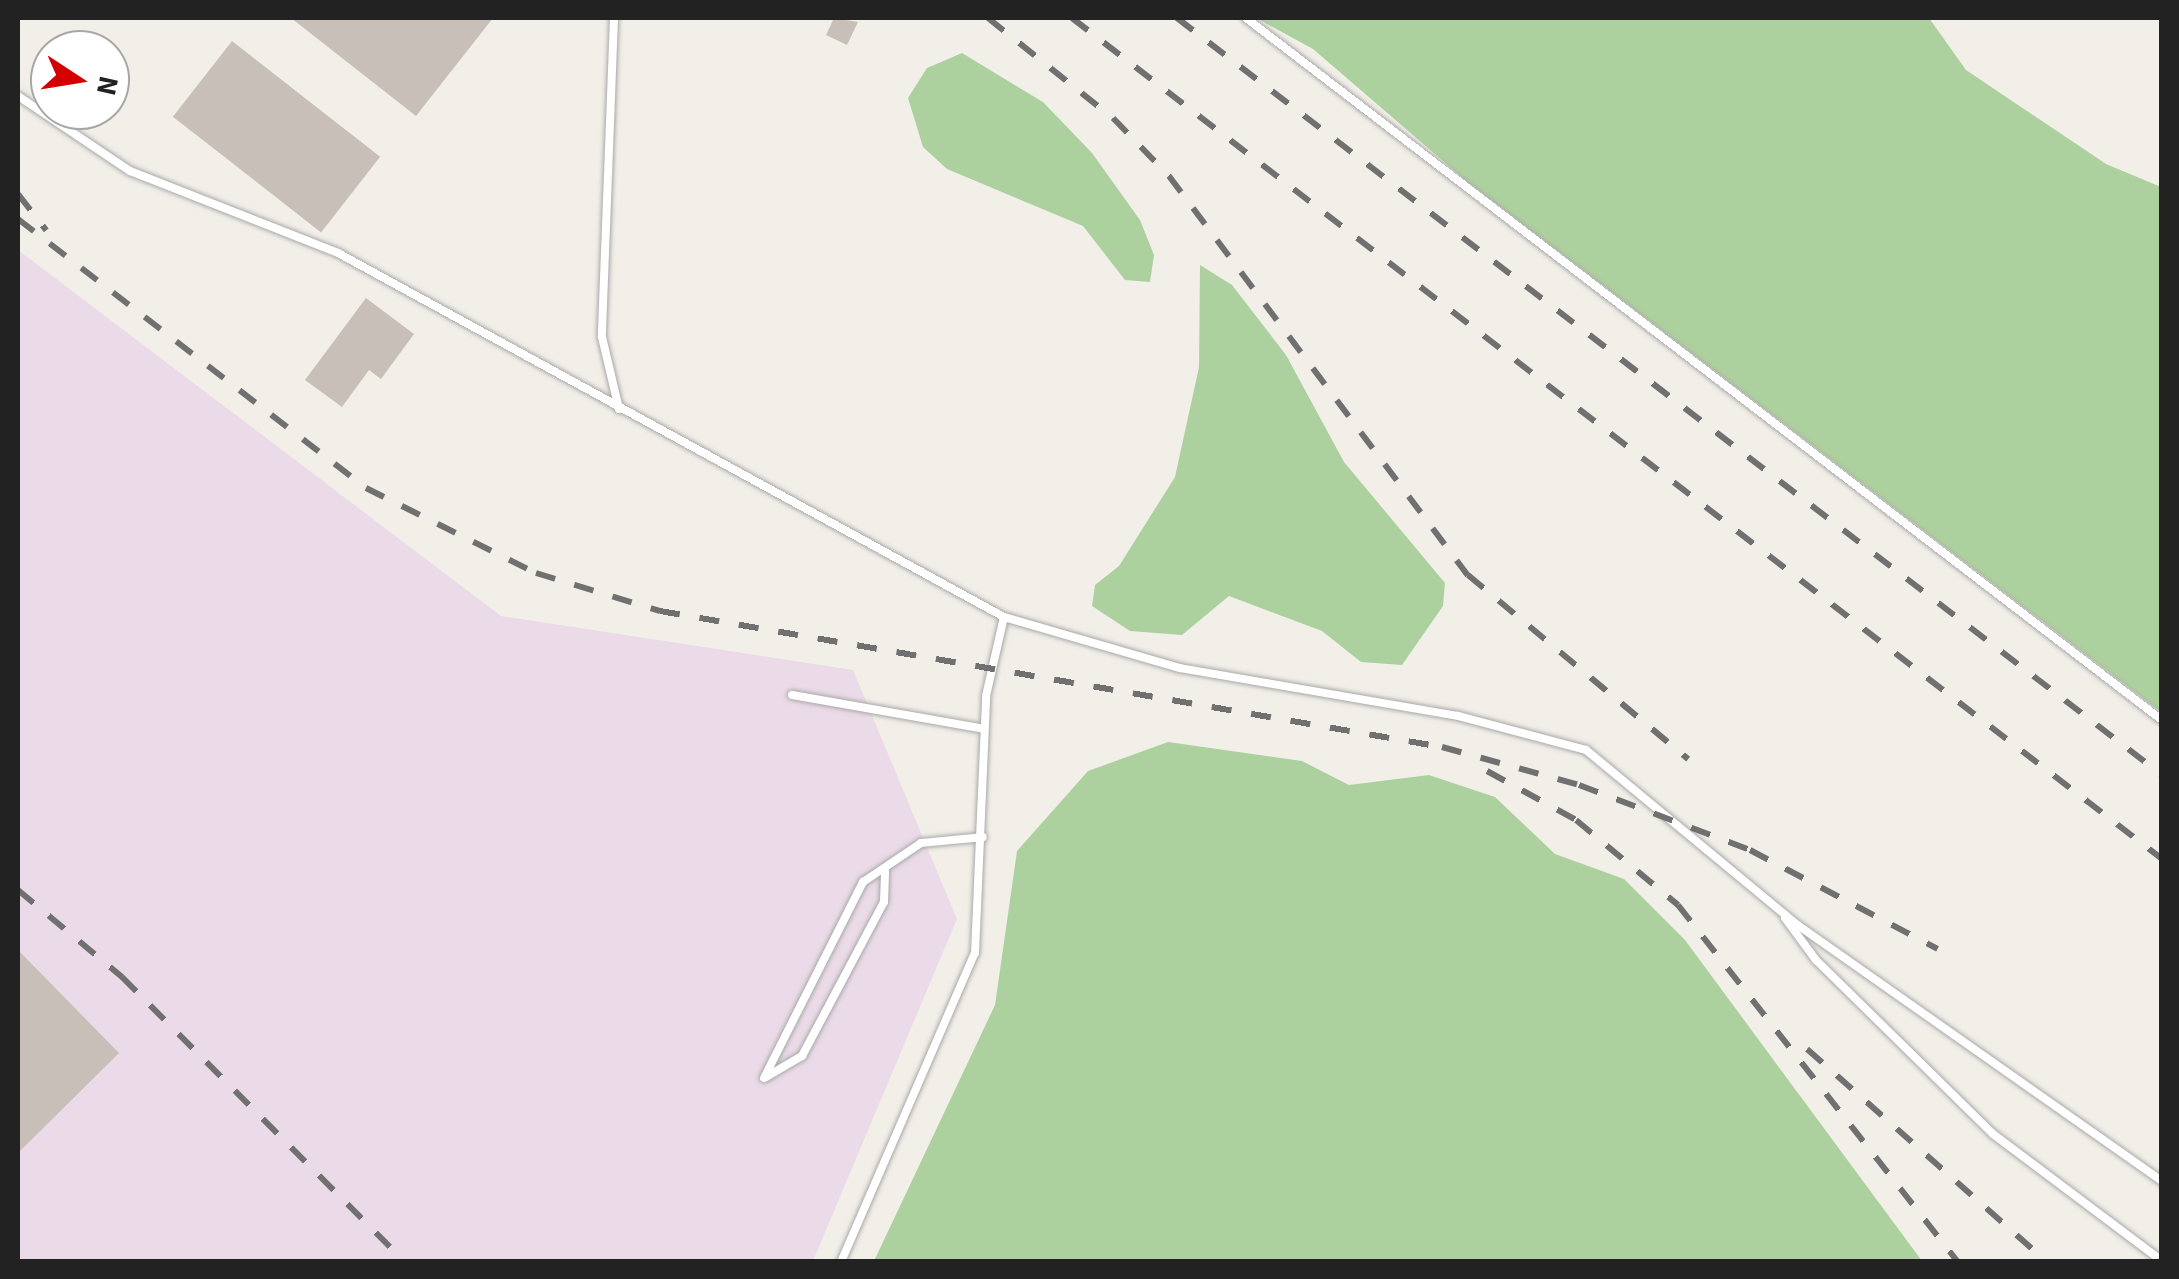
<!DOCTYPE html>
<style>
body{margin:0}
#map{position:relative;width:2179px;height:1279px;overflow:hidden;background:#f2efe9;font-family:"Source Sans 3",sans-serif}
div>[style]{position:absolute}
.industrial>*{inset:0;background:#ebdbe8}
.forest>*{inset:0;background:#add19e}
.building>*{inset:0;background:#c7bfb8;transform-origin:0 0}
.roads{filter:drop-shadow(0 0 2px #a9a9a9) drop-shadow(0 0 2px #a9a9a9)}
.lane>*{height:8px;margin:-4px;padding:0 4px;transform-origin:4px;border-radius:4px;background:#fff}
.rail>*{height:6px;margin-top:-3px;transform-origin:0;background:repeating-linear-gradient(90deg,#707070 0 20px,transparent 0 40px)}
span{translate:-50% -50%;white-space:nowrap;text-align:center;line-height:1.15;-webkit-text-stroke:9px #fff;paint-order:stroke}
.frame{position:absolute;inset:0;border:20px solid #222;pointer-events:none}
.north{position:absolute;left:30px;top:30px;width:100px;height:100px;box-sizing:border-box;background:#fff;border:2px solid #a7a7a7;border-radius:50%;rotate:102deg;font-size:28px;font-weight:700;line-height:40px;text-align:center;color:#222}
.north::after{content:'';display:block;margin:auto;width:35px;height:45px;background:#d40000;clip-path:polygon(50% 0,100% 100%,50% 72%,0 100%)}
</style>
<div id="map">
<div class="industrial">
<div style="clip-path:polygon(18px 250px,501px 616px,853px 670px,957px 919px,813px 1261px,18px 1261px)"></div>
</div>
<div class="forest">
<div style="clip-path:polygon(1256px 18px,1929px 18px,1966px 70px,2106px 164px,2161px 187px,2161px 712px,1464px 179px,1313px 49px)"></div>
<div style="clip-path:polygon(962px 53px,1043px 102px,1092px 153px,1140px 220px,1154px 255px,1150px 282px,1125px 280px,1083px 226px,947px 169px,923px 147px,908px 98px,927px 68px)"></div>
<div style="clip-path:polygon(1200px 265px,1232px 285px,1286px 355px,1344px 462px,1445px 583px,1443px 606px,1402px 665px,1361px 662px,1322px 631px,1229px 596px,1182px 635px,1130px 631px,1092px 606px,1095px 585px,1119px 566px,1175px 477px,1199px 367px)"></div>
<div style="clip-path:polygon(1168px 742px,1302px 761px,1349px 785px,1429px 775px,1495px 797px,1555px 854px,1624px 879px,1685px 940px,1922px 1261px,874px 1261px,995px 1005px,1017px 851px,1088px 771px)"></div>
</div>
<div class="building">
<div style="clip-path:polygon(291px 18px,493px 18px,416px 116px)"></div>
<div style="clip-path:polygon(834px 18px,858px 22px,847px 45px,826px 35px)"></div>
<div style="left:232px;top:41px;width:188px;height:96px;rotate:38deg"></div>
<div style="clip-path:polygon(366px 298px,414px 334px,381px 379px,369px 370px,342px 407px,305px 380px)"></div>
<div style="clip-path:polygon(18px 950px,119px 1053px,18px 1153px)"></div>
</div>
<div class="roads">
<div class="lane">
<div style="left:614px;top:18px;width:319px;rotate:92.2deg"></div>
<div style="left:602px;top:337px;width:74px;rotate:76.7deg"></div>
<div style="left:1246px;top:18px;width:1154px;rotate:37.47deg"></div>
<div style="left:18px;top:96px;width:135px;rotate:33.8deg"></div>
<div style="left:130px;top:171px;width:224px;rotate:21.5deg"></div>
<div style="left:338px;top:253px;width:759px;rotate:28.66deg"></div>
<div style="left:1004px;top:617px;width:183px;rotate:16.2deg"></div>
<div style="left:1180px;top:668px;width:282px;rotate:9.8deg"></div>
<div style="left:1458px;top:716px;width:132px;rotate:14.9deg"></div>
<div style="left:1586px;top:750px;width:276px;rotate:39.6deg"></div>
<div style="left:1799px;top:926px;width:444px;rotate:35.1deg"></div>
<div style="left:792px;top:695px;width:195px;rotate:10deg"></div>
<div style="left:1785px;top:918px;width:52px;rotate:53.6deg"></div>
<div style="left:1816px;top:960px;width:248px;rotate:44.5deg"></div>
<div style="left:1993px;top:1134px;width:211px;rotate:36.9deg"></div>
<div style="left:766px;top:1077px;width:42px;rotate:-30.3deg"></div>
<div style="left:802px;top:1056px;width:174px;rotate:-62deg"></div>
<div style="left:884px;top:902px;width:33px;rotate:-88deg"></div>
<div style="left:764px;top:1078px;width:220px;rotate:-63.2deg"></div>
<div style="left:863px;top:882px;width:70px;rotate:-33.9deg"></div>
<div style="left:921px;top:843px;width:62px;rotate:-5.5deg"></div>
<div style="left:841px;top:1262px;width:337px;rotate:-66.6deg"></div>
<div style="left:975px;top:953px;width:257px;rotate:-87.5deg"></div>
<div style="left:986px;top:696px;width:81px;rotate:-77.2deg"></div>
</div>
</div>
<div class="rail">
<div style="left:988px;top:18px;width:160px;rotate:38.7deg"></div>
<div style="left:1113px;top:118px;width:81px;rotate:46deg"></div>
<div style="left:1169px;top:176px;width:499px;rotate:53.2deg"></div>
<div style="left:1468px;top:575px;width:287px;rotate:39.9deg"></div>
<div style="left:1072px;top:18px;width:1377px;rotate:37.65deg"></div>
<div style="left:1177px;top:18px;width:1242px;rotate:37.54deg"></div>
<div style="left:18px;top:194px;width:46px;rotate:52.1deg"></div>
<div style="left:18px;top:219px;width:440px;rotate:37.7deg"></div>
<div style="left:366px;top:488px;width:190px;rotate:26.6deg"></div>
<div style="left:536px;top:573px;width:130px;rotate:17deg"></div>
<div style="left:660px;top:611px;width:794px;rotate:9.87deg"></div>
<div style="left:1442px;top:747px;width:142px;rotate:15.5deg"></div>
<div style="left:1579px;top:785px;width:183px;rotate:20.8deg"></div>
<div style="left:1750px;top:850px;width:212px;rotate:27.8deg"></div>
<div style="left:1487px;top:771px;width:102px;rotate:28.8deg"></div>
<div style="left:1576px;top:820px;width:133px;rotate:39.8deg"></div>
<div style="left:1678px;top:905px;width:454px;rotate:51.9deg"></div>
<div style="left:18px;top:890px;width:136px;rotate:39.9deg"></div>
<div style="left:122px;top:977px;width:402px;rotate:45.2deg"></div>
<div style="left:1807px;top:1049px;width:321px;rotate:41.6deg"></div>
</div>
<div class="frame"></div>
<div class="north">N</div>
</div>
